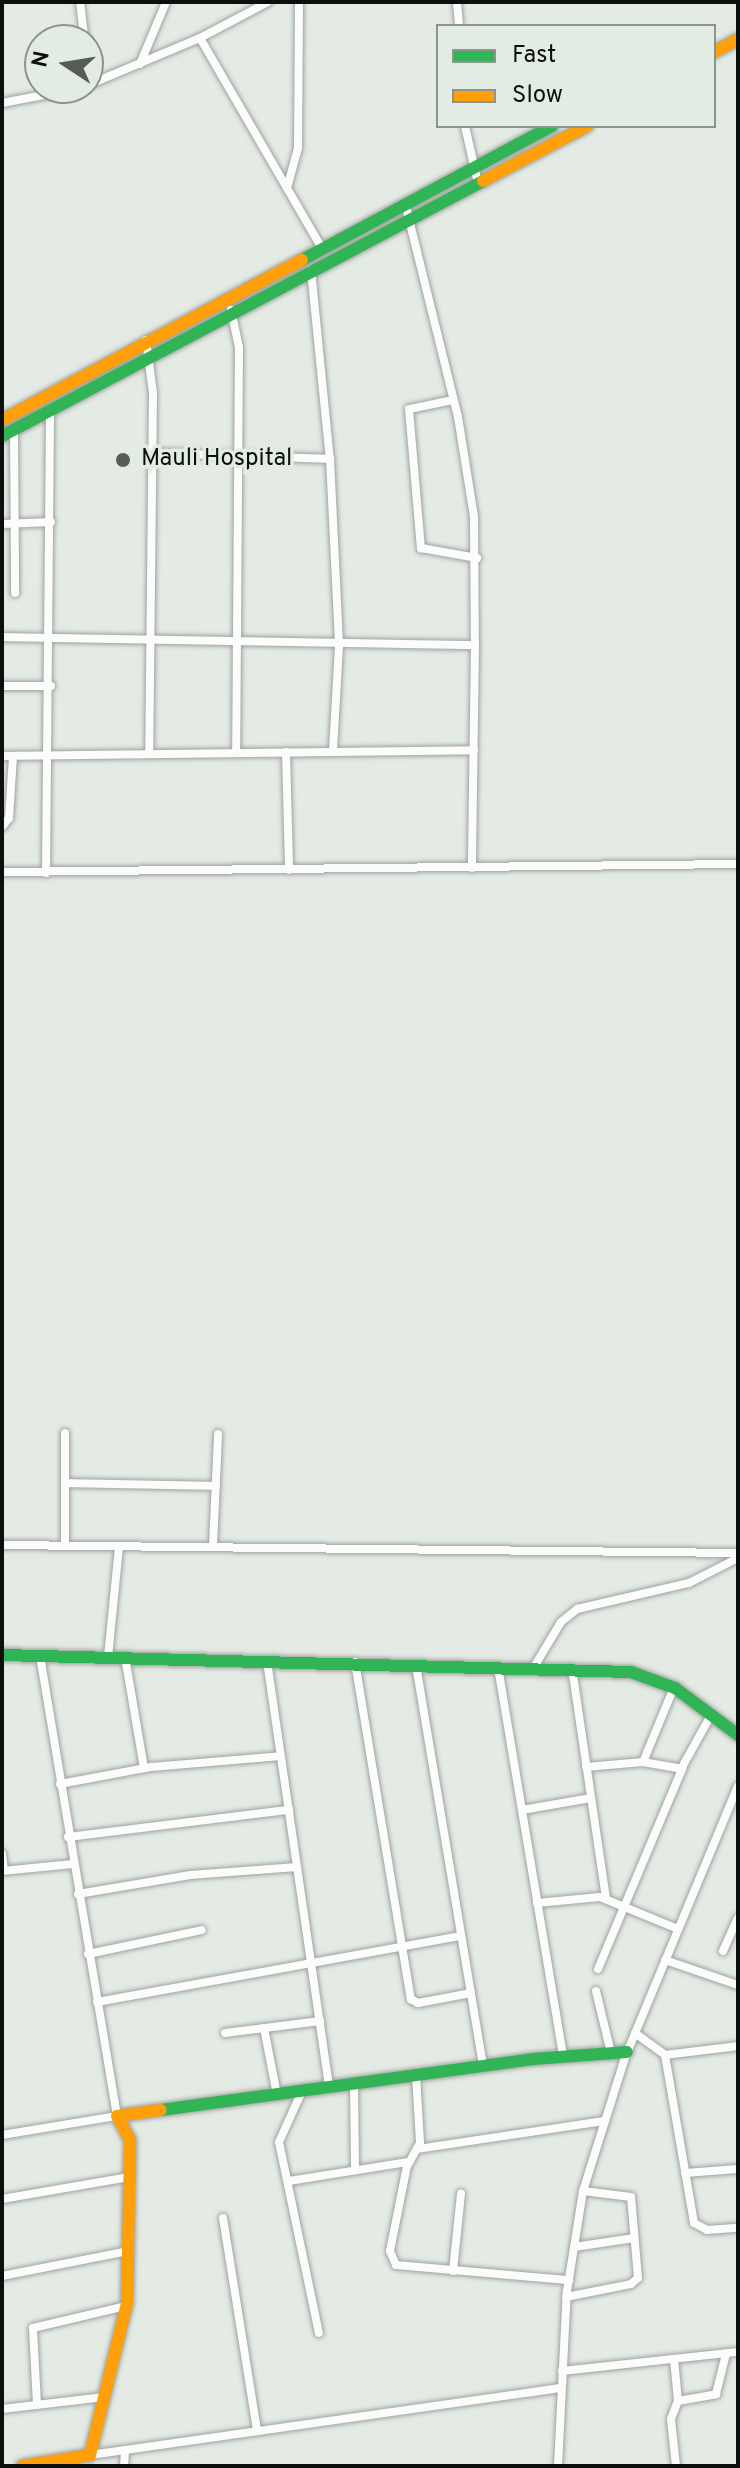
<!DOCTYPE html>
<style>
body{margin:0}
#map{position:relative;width:740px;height:2468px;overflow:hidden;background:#e4eae4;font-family:Overpass,sans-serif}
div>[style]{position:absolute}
.roads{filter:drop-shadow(0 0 2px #9fa39f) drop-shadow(0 0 2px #9fa39f)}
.street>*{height:8px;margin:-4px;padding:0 4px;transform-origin:4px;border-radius:4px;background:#fbfcfb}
.fast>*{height:12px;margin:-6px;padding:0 6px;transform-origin:6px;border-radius:6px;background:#30b455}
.slow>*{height:12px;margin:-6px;padding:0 6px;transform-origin:6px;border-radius:6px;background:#ff9f0a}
.dots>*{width:22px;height:22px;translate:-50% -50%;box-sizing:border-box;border:4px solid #e2ece2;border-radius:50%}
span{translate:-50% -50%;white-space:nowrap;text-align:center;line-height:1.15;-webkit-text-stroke:7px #e2ece2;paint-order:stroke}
.poi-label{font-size:24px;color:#0c100d}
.left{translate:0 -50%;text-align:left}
.frame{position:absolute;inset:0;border:4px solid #0c100d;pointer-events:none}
.legend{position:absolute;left:436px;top:24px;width:280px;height:104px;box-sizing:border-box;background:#e2ece2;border:2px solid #8c948d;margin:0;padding:10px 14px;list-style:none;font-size:24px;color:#0c100d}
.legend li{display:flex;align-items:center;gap:16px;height:40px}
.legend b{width:40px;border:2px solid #8c948d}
.north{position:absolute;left:24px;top:24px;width:80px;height:80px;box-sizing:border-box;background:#e2ece2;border:2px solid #8c948d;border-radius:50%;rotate:282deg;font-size:22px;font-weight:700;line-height:32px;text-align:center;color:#0c100d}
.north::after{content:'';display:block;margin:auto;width:28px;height:36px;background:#585c58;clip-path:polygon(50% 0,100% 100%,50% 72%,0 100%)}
</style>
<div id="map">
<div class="roads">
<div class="street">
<div style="left:80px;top:2px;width:38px;rotate:83deg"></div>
<div style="left:457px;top:2px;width:24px;rotate:85deg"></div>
<div style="left:200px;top:38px;width:241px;rotate:59.9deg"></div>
<div style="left:140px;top:64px;width:67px;rotate:-67.2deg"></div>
<div style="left:88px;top:71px;width:13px;rotate:81deg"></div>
<div style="left:88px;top:85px;width:121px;rotate:-22.8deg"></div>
<div style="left:200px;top:38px;width:77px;rotate:-27.9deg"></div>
<div style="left:2px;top:103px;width:80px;rotate:-10.8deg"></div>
<div style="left:465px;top:126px;width:58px;rotate:77.2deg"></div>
<div style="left:287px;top:188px;width:41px;rotate:-74.6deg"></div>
<div style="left:298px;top:148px;width:146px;rotate:-89.6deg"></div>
<div style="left:405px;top:203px;width:220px;rotate:76.1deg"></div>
<div style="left:458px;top:417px;width:101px;rotate:80.9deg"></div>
<div style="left:474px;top:517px;width:128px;rotate:89.6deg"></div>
<div style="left:311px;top:270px;width:190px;rotate:84.3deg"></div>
<div style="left:330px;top:459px;width:187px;rotate:87.2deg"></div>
<div style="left:339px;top:646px;width:105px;rotate:93.3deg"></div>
<div style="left:231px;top:310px;width:38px;rotate:78deg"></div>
<div style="left:239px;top:347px;width:406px;rotate:90.4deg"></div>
<div style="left:146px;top:340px;width:53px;rotate:82.5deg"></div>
<div style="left:153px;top:393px;width:360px;rotate:90.6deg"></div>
<div style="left:453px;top:400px;width:45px;rotate:168.4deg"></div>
<div style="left:409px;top:409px;width:140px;rotate:85.1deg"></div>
<div style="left:421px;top:548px;width:57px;rotate:10.1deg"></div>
<div style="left:14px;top:430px;width:163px;rotate:89.6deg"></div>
<div style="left:153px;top:453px;width:177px;rotate:1.9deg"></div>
<div style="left:2px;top:524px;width:49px;rotate:-2.3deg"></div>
<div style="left:2px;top:637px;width:473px;rotate:1deg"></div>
<div style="left:475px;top:645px;width:223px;rotate:90.8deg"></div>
<div style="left:2px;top:686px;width:49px"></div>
<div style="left:286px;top:752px;width:118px;rotate:88.5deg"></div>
<div style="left:2px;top:756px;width:472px;rotate:-0.7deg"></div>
<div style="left:2px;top:827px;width:11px;rotate:-52deg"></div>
<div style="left:9px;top:818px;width:62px;rotate:-86.3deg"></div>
<div style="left:2px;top:872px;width:736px;rotate:-0.62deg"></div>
<div style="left:46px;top:873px;width:463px;rotate:-89.5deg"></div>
<div style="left:65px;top:1483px;width:151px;rotate:1.1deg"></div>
<div style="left:2px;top:1545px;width:736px;rotate:0.62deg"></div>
<div style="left:65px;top:1546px;width:113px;rotate:-90deg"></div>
<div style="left:213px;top:1546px;width:112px;rotate:-87.4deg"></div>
<div style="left:108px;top:1657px;width:111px;rotate:-84.3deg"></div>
<div style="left:125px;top:1657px;width:113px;rotate:80.3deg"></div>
<div style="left:267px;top:1661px;width:430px;rotate:81.7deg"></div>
<div style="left:355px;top:1662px;width:342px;rotate:80.6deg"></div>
<div style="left:411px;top:1999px;width:8px;rotate:30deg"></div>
<div style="left:418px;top:2003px;width:54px;rotate:-10.7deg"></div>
<div style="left:416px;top:1665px;width:407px;rotate:80.5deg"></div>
<div style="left:498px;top:1667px;width:394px;rotate:80.5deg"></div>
<div style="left:534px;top:1667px;width:52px;rotate:-59deg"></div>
<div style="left:561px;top:1622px;width:21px;rotate:-39deg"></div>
<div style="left:577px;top:1609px;width:115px;rotate:-13.1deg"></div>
<div style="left:689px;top:1583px;width:55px;rotate:-27deg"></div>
<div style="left:572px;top:1668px;width:233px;rotate:81.6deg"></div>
<div style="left:643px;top:1762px;width:81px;rotate:-67.5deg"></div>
<div style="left:586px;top:1767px;width:57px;rotate:-5deg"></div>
<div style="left:643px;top:1762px;width:39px;rotate:10deg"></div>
<div style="left:681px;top:1769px;width:62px;rotate:-60.9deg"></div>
<div style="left:60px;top:1784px;width:93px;rotate:-10.6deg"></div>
<div style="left:151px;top:1767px;width:130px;rotate:-4.8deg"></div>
<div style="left:522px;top:1810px;width:70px;rotate:-9.9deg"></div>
<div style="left:68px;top:1837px;width:223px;rotate:-7deg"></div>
<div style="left:2px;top:1854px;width:16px;rotate:83deg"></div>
<div style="left:2px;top:1871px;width:71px;rotate:-5.6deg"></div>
<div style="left:78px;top:1894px;width:114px;rotate:-9.6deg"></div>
<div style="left:190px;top:1875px;width:107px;rotate:-4.3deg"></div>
<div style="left:537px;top:1903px;width:63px;rotate:-5.4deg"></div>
<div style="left:600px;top:1897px;width:84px;rotate:22.3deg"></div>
<div style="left:723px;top:1951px;width:36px;rotate:-66deg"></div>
<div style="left:88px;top:1954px;width:116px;rotate:-11.9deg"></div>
<div style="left:665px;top:1960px;width:77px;rotate:18.9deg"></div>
<div style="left:598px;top:1969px;width:219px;rotate:-67.2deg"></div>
<div style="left:596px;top:1991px;width:64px;rotate:76.4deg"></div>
<div style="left:97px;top:2002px;width:370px;rotate:-10.3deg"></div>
<div style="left:264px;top:2028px;width:68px;rotate:79deg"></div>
<div style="left:225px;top:2033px;width:96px;rotate:-7.2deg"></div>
<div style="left:635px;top:2033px;width:37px;rotate:36deg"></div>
<div style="left:665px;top:2055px;width:74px;rotate:-7deg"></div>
<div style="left:665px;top:2055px;width:170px;rotate:80.2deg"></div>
<div style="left:694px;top:2223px;width:15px;rotate:28deg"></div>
<div style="left:707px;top:2230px;width:31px;rotate:-4deg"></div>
<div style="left:416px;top:2075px;width:68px;rotate:86.6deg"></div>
<div style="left:420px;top:2143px;width:26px;rotate:119deg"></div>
<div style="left:407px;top:2166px;width:87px;rotate:101.3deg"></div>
<div style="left:390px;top:2251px;width:15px;rotate:67deg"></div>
<div style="left:396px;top:2265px;width:174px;rotate:5deg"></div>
<div style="left:354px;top:2084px;width:86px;rotate:89.3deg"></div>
<div style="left:302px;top:2091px;width:56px;rotate:114.3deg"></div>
<div style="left:279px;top:2142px;width:195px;rotate:78.2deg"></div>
<div style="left:2px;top:2135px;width:117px;rotate:-9.4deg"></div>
<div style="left:117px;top:2116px;width:467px;rotate:-99.5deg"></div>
<div style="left:417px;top:2149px;width:190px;rotate:-8.5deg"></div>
<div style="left:685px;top:2173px;width:53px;rotate:-4.3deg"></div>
<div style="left:289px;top:2181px;width:121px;rotate:-9.1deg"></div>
<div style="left:2px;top:2199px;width:129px;rotate:-9.8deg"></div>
<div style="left:223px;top:2218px;width:216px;rotate:80.9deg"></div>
<div style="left:574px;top:2247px;width:61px;rotate:-8.5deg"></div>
<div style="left:453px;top:2271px;width:78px;rotate:-84.1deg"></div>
<div style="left:2px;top:2276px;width:128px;rotate:-11.2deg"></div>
<div style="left:566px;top:2297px;width:66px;rotate:-11.3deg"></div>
<div style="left:631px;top:2284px;width:9px;rotate:-41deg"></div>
<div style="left:638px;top:2278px;width:81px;rotate:-94.9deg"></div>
<div style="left:631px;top:2197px;width:48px;rotate:-172.9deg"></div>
<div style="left:674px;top:2359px;width:42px;rotate:84.6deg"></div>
<div style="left:562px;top:2371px;width:177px;rotate:-6.2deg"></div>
<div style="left:37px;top:2405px;width:77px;rotate:-93deg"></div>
<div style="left:33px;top:2328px;width:96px;rotate:-13.3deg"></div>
<div style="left:2px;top:2409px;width:103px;rotate:-6.7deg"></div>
<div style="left:90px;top:2455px;width:475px;rotate:-8.1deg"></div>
<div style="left:124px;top:2466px;width:16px;rotate:-86deg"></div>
<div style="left:558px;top:2466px;width:175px;rotate:-87.1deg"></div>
<div style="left:567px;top:2291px;width:101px;rotate:-80.9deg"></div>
<div style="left:583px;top:2191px;width:143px;rotate:-72.5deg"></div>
<div style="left:626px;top:2055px;width:291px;rotate:-67.4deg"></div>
<div style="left:676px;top:2466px;width:47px;rotate:-96.1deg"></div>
<div style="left:671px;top:2419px;width:19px;rotate:-69deg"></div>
<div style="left:678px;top:2401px;width:39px;rotate:-10deg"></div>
<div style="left:716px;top:2394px;width:41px;rotate:-76deg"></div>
</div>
<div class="fast">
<div style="left:302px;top:260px;width:284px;rotate:-28.2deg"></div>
<div style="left:2px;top:436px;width:544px;rotate:-27.93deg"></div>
<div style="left:2px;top:1655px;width:629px;rotate:1.55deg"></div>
<div style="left:631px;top:1672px;width:47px;rotate:20deg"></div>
<div style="left:675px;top:1688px;width:79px;rotate:36.7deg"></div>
<div style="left:161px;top:2110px;width:375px;rotate:-7.8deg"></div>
<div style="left:533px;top:2059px;width:94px;rotate:-4.3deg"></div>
</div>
<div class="slow">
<div style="left:714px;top:52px;width:27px;rotate:-28deg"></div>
<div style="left:483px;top:181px;width:118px;rotate:-27.9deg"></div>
<div style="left:2px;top:420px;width:340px;rotate:-28.1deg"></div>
<div style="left:22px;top:2466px;width:69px;rotate:-9.2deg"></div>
<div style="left:90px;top:2455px;width:156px;rotate:-76.3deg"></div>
<div style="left:127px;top:2303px;width:163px;rotate:-88.9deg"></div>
<div style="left:130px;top:2140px;width:27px;rotate:-118deg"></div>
<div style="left:117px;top:2116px;width:44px;rotate:-7.8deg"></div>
</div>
</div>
<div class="dots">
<div style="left:123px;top:460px;background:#585c58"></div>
</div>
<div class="poi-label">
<span class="left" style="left:141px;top:460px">Mauli Hospital</span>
</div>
<div class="frame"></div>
<ul class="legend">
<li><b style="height:10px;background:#30b455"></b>Fast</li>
<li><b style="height:10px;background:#ff9f0a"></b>Slow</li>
</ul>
<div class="north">N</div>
</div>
